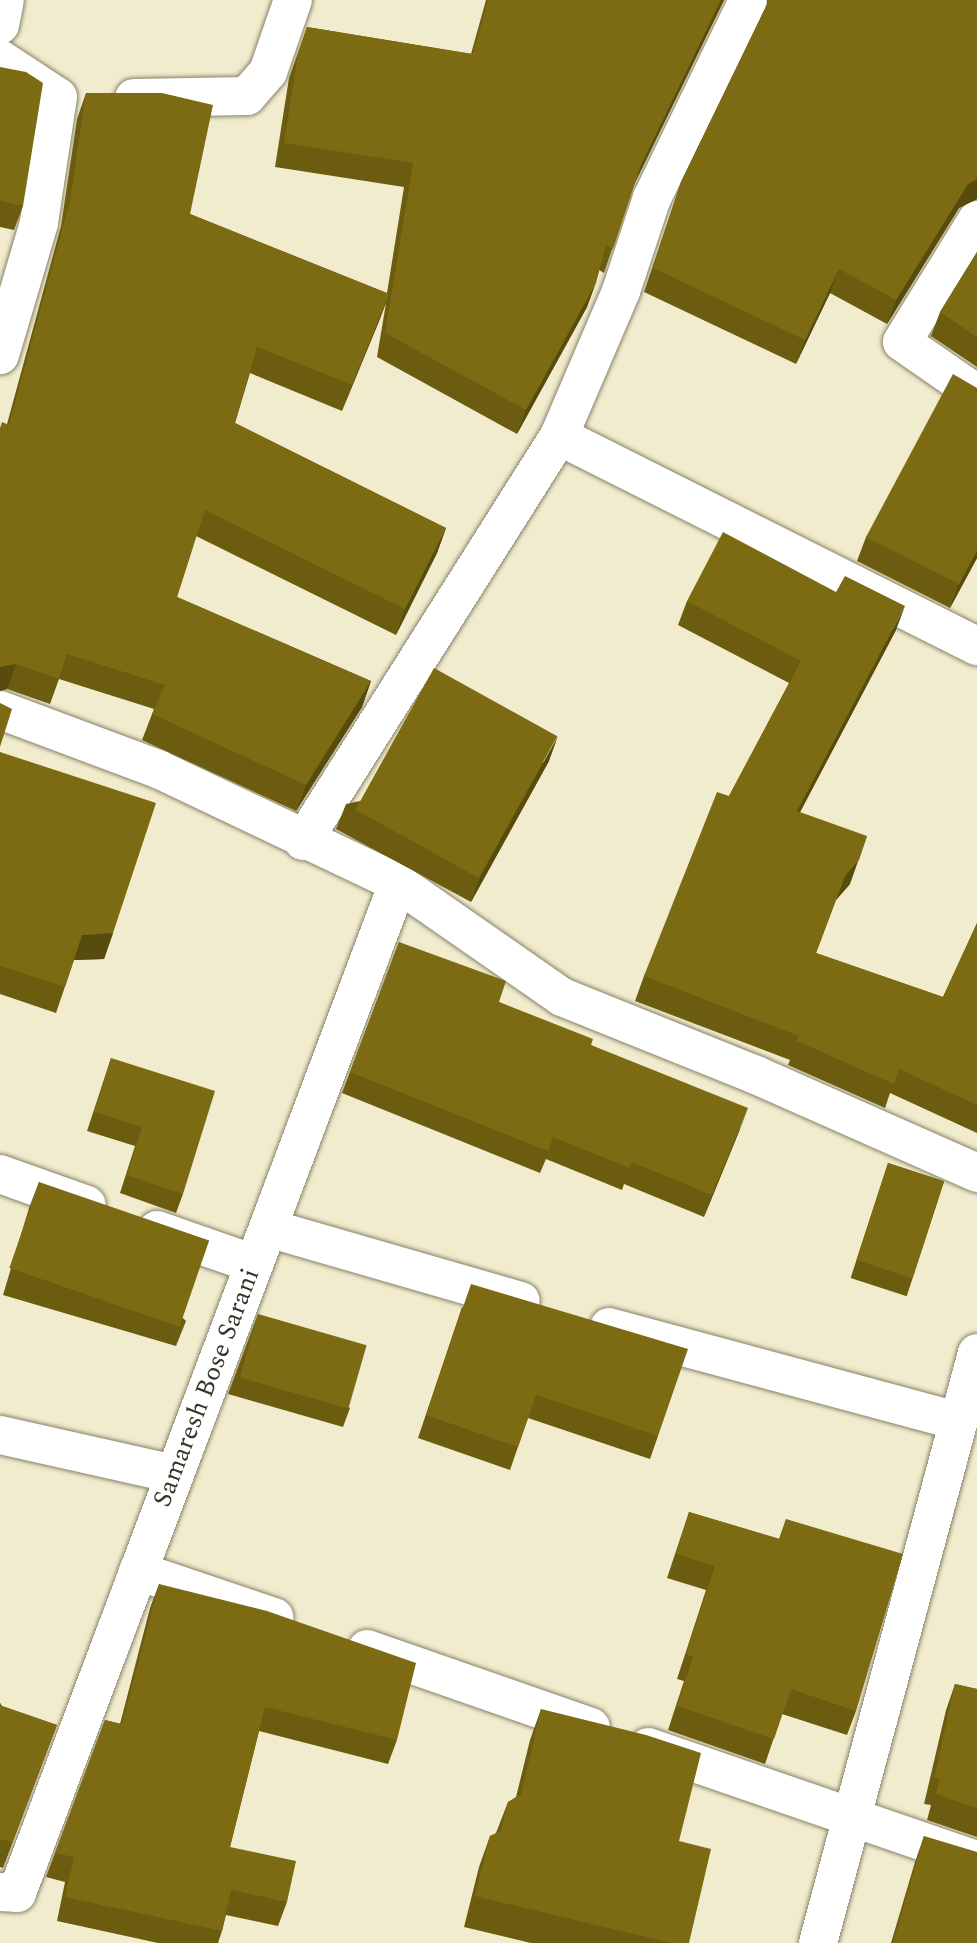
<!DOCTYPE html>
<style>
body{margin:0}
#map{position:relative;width:977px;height:1943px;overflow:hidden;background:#f2eccf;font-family:Spectral,serif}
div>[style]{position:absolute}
.roads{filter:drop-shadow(0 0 2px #878267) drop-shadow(0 0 2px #878267)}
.minor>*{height:38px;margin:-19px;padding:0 19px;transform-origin:19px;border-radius:19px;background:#fff}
.wall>*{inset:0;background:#6b5c10;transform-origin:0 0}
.shaded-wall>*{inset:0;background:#574b0d}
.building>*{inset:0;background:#7c6b13;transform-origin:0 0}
span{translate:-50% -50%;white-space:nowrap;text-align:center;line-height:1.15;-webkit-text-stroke:7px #fff;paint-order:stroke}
.street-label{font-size:26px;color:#373529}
</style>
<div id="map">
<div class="roads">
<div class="minor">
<div style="left:0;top:25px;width:25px;rotate:-79deg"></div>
<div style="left:0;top:59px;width:69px;rotate:33.2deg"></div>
<div style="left:58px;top:97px;width:127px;rotate:98.6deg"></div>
<div style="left:39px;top:223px;width:138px;rotate:106.5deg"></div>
<div style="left:134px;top:98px;width:113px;rotate:-1deg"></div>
<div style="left:247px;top:96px;width:32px;rotate:-49deg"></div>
<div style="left:268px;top:72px;width:76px;rotate:-70.9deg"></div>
<div style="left:977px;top:220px;width:143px;rotate:121.6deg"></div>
<div style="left:902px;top:342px;width:91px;rotate:34.7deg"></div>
<div style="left:559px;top:436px;width:468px;rotate:26.7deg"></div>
<div style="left:0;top:710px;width:169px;rotate:20.5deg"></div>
<div style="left:158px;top:769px;width:266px;rotate:25.4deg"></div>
<div style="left:398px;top:883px;width:200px;rotate:34.8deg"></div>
<div style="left:562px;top:997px;width:209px;rotate:21.9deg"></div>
<div style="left:756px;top:1075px;width:242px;rotate:23.9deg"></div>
<div style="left:303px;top:841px;width:479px;rotate:-57.7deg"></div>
<div style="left:559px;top:436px;width:158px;rotate:-66.8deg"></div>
<div style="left:621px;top:291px;width:98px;rotate:-71.6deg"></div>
<div style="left:652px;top:198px;width:220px;rotate:-64.1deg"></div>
<div style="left:0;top:1174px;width:92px;rotate:19.6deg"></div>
<div style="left:268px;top:1228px;width:263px;rotate:16.1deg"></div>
<div style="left:157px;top:1230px;width:103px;rotate:19.3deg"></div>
<div style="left:609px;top:1327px;width:361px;rotate:15.1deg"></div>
<div style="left:0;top:1435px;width:179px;rotate:12.6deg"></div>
<div style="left:138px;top:1571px;width:144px;rotate:18.7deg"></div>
<div style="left:367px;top:1649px;width:237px;rotate:19.2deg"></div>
<div style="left:648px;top:1747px;width:348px;rotate:19deg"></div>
<div style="left:0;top:1892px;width:17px;rotate:3deg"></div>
<div style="left:17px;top:1893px;width:1079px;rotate:-69.33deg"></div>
<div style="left:818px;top:1943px;width:611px;rotate:-74.92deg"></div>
</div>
</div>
<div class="wall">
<div style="clip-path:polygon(486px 0,724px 0,634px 184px,604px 273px,599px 270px,587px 307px,517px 434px,377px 357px,386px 303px,342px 411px,250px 373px,235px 423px,446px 528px,437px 553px,396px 635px,196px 536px,177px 597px,371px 681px,362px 707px,296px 811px,142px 740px,154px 709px,59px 679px,50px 704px,7px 689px,0 691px,0 428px,7px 424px,61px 226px,77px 119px,86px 93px,190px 214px,387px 293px,404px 187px,275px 167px,289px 78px,307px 27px,471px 54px)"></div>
<div style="clip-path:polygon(767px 0,977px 0,977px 199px,959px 208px,887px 324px,830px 293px,796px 364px,644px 292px,681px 182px,767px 5px)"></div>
<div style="clip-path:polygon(0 67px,23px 206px,14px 230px,0 227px)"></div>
<div style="clip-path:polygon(977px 252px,977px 367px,931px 336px,940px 312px)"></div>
<div style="clip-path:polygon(977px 388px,977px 558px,950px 608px,857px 561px,866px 537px)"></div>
<div style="clip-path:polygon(687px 601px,896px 630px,800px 812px,850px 884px,836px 900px,816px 953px,943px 997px,977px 923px,977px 1133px,890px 1093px,885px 1108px,788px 1065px,790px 1060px,635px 1001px,644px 976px,729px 796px,789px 683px,678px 625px)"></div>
<div style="clip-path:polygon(0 752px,113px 933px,104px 959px,74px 960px,56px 1013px,0 994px)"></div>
<div style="clip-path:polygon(549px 761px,471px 902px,336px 829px,346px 804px)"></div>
<div style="clip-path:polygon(399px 942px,499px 1002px,591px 1045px,740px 1129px,704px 1217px,624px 1184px,622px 1190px,546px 1159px,540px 1173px,342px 1093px)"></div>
<div style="clip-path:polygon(111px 1058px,183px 1194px,176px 1213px,120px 1193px,135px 1146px,87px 1131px)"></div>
<div style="left:888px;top:1163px;width:59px;height:121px;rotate:18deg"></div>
<div style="clip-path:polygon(39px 1182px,186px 1321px,176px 1346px,3px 1295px,29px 1208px)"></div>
<div style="clip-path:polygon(462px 1307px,658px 1436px,650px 1459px,528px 1418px,510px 1470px,418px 1438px)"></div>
<div style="clip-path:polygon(258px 1314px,350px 1408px,343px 1427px,228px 1394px)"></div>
<div style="clip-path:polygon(689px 1512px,779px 1539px,786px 1519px,856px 1711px,847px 1735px,782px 1714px,765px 1764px,668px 1730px,684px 1681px,677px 1679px,706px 1590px,667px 1578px)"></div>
<div style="clip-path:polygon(159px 1584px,397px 1740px,388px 1764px,259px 1731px,230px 1847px,287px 1902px,278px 1926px,226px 1915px,222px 1931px,218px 1943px,158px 1943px,57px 1921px,65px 1882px,46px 1877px,105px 1720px,120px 1724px,150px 1608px)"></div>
<div style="clip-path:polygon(955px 1684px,977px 1689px,977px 1837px,927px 1820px,931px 1805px,924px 1804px,946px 1710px)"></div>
<div style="clip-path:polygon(0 1703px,2px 1706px,57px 1725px,3px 1868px,0 1867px)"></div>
<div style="clip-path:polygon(541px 1709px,679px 1841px,689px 1943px,531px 1943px,464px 1927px,479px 1867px,490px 1836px,496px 1833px,508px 1802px,516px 1797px,530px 1740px)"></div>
<div style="clip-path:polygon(924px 1836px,977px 1943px,891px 1943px,915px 1862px)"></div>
</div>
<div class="shaded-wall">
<div style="clip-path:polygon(721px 0,724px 0,632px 189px,641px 165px)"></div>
<div style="clip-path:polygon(977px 179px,977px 199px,959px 208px,887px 324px,896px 300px,968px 184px)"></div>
<div style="clip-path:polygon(839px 269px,830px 293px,796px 364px,805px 340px)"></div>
<div style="clip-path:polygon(596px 283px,587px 307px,517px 434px,526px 410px)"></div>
<div style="clip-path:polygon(389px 294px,380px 319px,342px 411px,352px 385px)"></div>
<div style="clip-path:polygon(446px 528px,437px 553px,396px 635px,405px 609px)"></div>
<div style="clip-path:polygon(977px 551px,977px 558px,950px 608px,959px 584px)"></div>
<div style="clip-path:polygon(905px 606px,896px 630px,788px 835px,797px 811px)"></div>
<div style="clip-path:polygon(16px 664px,7px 689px,0 691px,0 667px)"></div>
<div style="clip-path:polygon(371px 681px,362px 707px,296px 811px,306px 785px)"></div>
<div style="clip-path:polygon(558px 736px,549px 761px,471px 902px,480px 877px)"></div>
<div style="clip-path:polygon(867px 836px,850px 884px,836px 900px,845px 876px)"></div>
<div style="clip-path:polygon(113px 933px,104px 959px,73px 960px,82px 935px)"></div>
<div style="clip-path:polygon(748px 1108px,740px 1129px,704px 1217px,712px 1195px)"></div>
</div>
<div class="building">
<div style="clip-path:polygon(488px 0,721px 0,641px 165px,613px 249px,606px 245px,596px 283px,526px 410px,385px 333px,413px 163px,284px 143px,298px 54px,307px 27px,473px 54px)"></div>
<div style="clip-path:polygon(769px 0,977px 0,977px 179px,968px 184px,896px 300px,839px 269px,805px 340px,653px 268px,681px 182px)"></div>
<div style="clip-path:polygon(0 67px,26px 72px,43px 83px,23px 206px,0 201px)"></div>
<div style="clip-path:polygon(86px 93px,162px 93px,213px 105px,190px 214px,389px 294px,352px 385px,257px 347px,235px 423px,446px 528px,405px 609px,205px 510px,177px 597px,371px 681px,306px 785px,152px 714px,165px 685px,67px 654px,59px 679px,16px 664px,0 667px,0 428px,2px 422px,9px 425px,70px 201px)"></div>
<div style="clip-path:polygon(977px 252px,977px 337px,940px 312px)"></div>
<div style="clip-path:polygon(953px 374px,977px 388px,977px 551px,959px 584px,866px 537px)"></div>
<div style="clip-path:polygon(723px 532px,836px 592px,845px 576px,905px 606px,797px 811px,867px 836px,859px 860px,845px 876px,816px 953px,943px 997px,977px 923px,977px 1105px,899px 1069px,894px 1084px,797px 1041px,799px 1036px,644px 976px,717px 792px,729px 796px,801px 661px,687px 601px)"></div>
<div style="left:434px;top:668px;width:141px;height:162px;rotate:29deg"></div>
<div style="clip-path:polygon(0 703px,12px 709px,0 747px)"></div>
<div style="clip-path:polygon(0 752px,156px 803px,113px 933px,82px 935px,65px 987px,0 966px)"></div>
<div style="clip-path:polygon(399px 942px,506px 981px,499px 1002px,593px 1039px,591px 1045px,748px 1108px,712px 1195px,632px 1162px,629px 1168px,553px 1137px,548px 1151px,350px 1072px)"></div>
<div style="clip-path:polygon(111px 1058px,215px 1091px,183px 1194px,127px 1175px,142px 1127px,94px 1112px)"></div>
<div style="left:888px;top:1163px;width:59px;height:102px;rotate:18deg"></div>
<div style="left:39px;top:1182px;width:180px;height:91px;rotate:19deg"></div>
<div style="clip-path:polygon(471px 1284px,688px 1349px,658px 1436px,536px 1395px,518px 1447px,426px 1415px)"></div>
<div style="left:258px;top:1314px;width:113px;height:66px;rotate:16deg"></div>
<div style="clip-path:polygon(689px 1512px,780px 1539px,786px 1519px,903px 1554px,856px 1711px,791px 1689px,774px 1739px,677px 1706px,693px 1657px,686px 1654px,715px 1566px,676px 1554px)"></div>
<div style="clip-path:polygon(159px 1584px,267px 1611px,416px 1663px,397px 1740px,265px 1707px,230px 1847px,296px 1861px,287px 1902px,231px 1890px,222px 1931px,65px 1897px,74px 1857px,55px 1853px,105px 1720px,122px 1724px)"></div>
<div style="clip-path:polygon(955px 1684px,977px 1689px,977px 1808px,936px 1794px,940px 1780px,934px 1778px)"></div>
<div style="clip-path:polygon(0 1703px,2px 1706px,57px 1725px,12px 1842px,0 1839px)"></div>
<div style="clip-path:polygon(541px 1709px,646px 1735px,701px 1753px,679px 1841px,711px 1849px,689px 1943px,671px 1943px,475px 1896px,490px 1836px,501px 1832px,508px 1802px,521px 1795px)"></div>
<div style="clip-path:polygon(924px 1836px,977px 1852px,977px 1943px,893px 1943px)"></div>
</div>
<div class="street-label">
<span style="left:207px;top:1388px;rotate:-69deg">Samaresh Bose Sarani</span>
</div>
</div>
